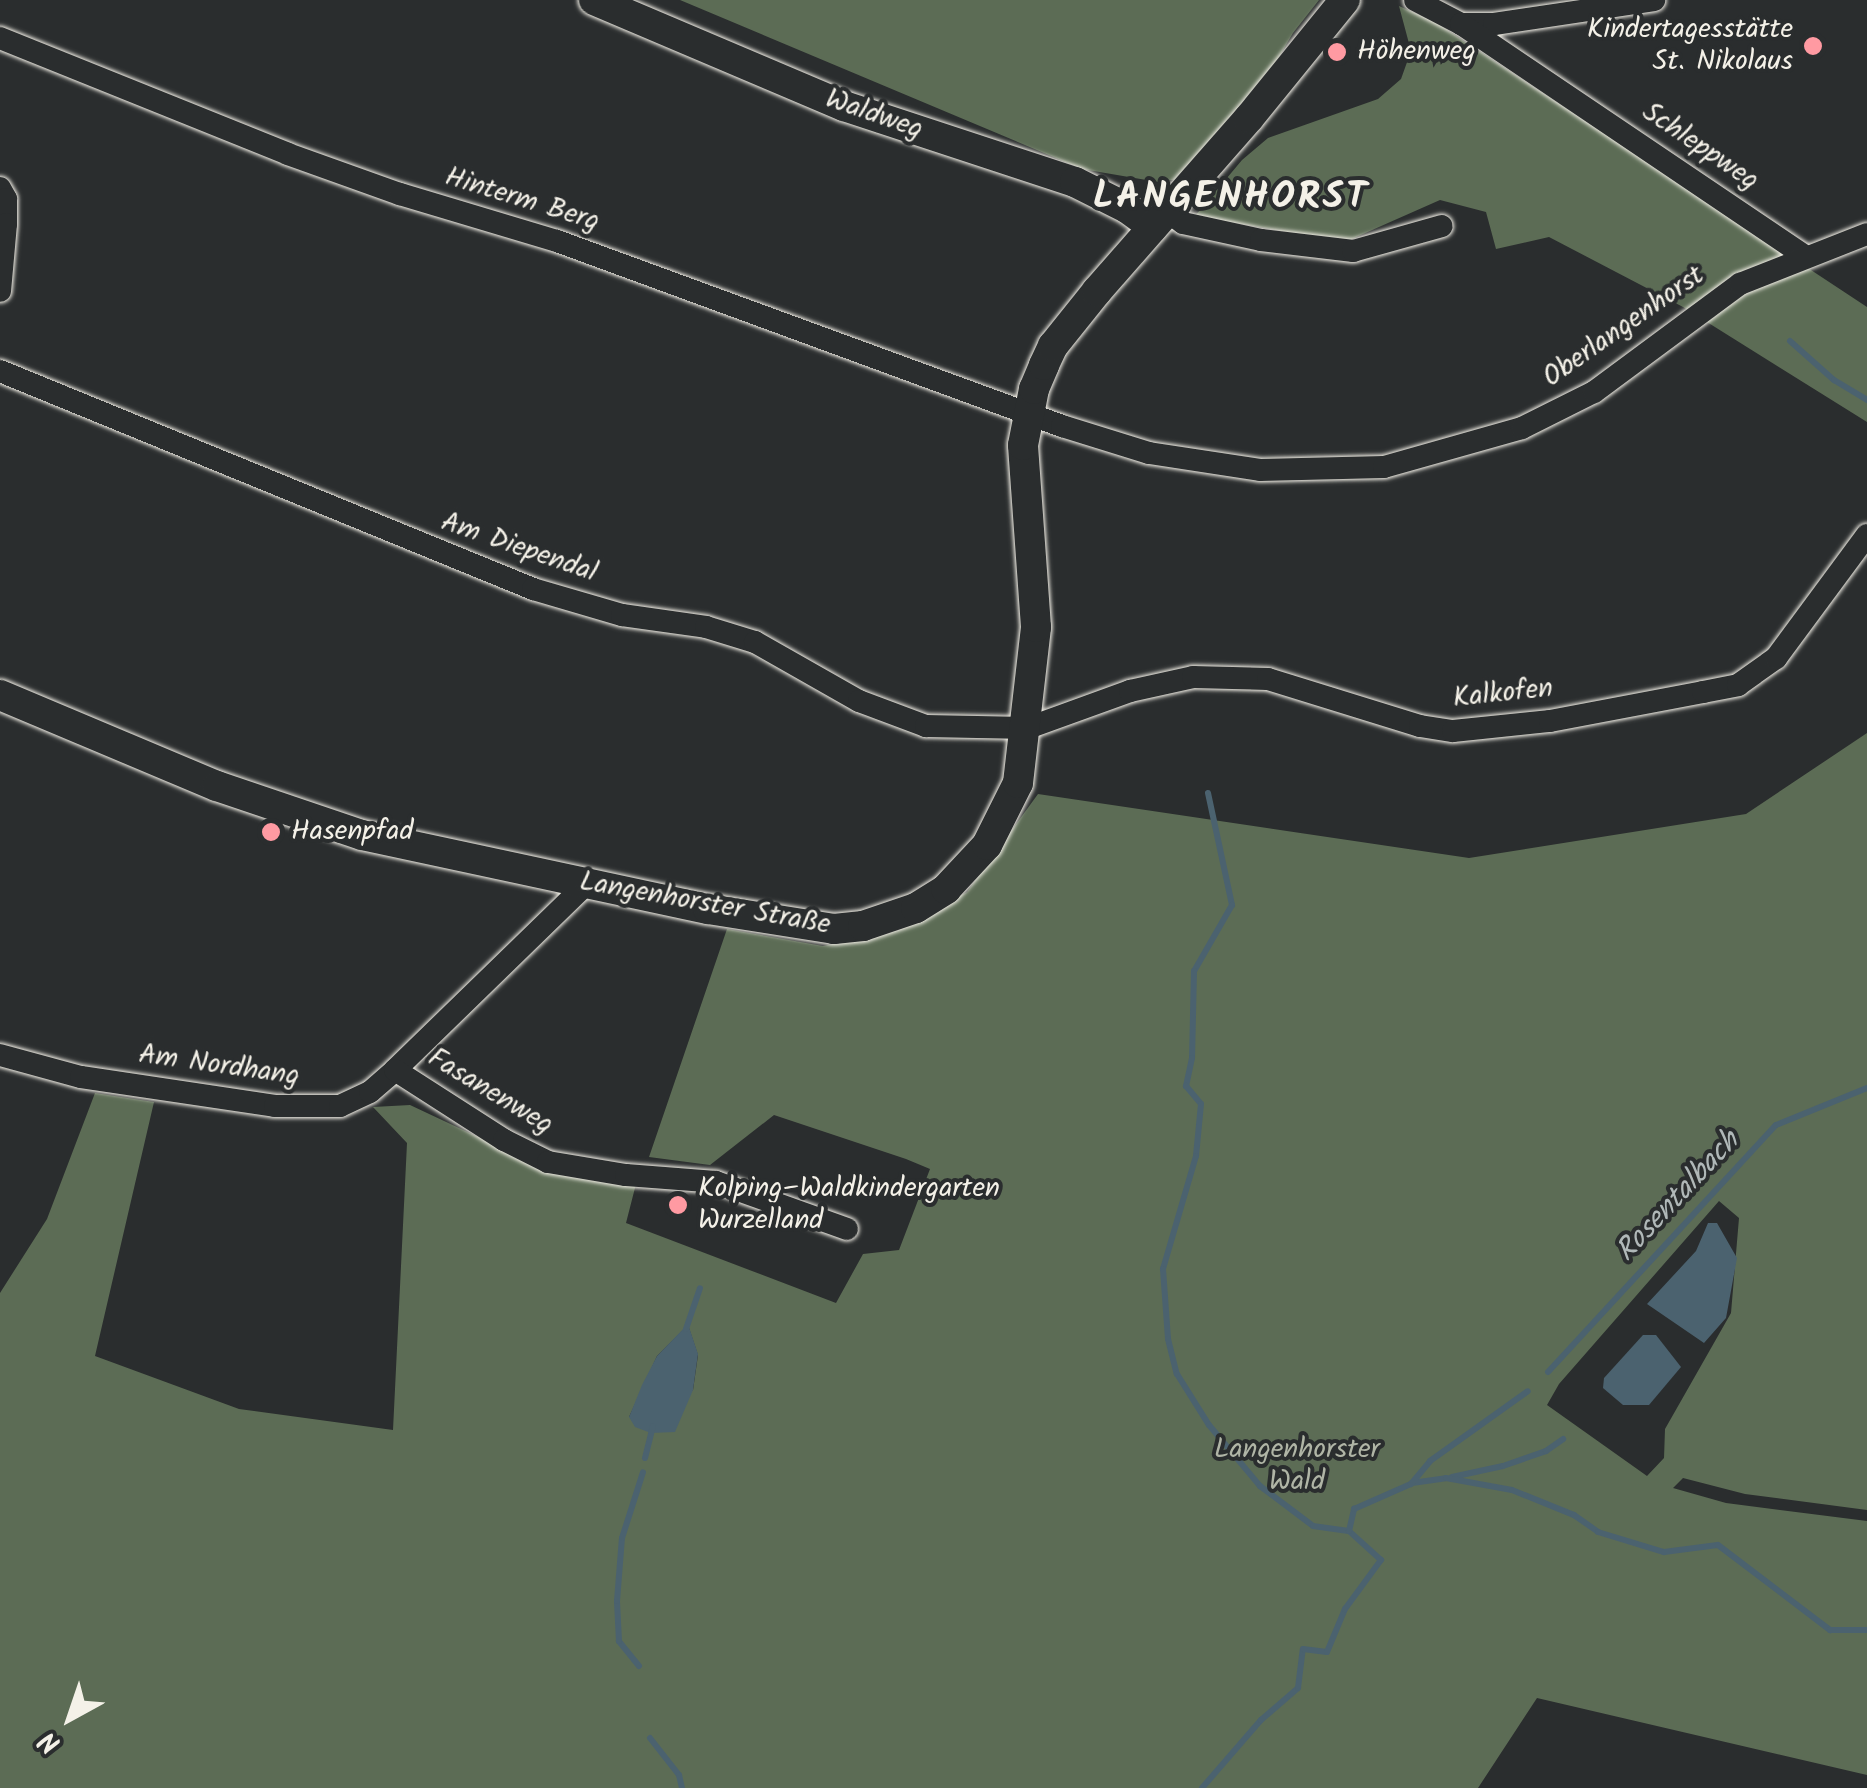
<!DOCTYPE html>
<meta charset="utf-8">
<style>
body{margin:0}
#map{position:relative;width:1867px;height:1788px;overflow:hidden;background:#2a2d2e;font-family:Kalam,sans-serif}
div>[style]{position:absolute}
.green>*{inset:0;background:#5c6c55}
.water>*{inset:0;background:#4b626f}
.stream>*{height:6px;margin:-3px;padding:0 3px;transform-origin:3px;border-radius:3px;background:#4b626f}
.roads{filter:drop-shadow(0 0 2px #f4f1e8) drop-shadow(0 0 2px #f4f1e8)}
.minor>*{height:22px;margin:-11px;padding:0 11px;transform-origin:11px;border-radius:11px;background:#2a2d2e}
.tertiary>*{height:30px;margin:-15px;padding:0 15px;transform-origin:15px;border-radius:15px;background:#2a2d2e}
.dots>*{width:28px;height:28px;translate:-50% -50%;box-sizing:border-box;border:5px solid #2a2d2e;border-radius:50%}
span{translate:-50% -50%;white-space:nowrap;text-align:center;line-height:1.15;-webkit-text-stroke:8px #2a2d2e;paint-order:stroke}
.poi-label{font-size:28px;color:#f4f1e8}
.right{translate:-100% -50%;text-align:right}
.left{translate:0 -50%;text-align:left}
.street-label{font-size:28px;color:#f4f1e8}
.park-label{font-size:28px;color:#b0b5a6}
.water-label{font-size:30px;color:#b0b8b8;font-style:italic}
.district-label{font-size:38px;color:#f4f1e8;font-weight:700;letter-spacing:2.5px}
.north{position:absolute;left:20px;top:1668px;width:100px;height:100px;-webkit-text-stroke:8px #2a2d2e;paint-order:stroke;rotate:220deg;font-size:28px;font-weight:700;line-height:40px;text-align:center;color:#f4f1e8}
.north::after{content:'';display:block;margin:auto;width:35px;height:45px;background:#f4f1e8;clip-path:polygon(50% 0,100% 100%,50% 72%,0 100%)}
</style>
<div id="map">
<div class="green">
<div style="clip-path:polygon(680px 0,1319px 0,1293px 33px,1265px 81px,1179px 179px,1158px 182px,1082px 169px)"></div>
<div style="clip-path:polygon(1399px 6px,1435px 22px,1867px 307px,1867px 422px,1683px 307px,1549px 237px,1496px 249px,1486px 212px,1440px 200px,1345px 242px,1195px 216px,1242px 160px,1268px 138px,1378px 99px,1401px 79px,1411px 51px)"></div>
<div style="clip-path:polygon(evenodd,1867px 733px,1867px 1510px,1745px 1494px,1683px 1478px,1673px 1488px,1726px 1503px,1867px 1521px,1867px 1775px,1537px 1698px,1478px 1788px,0 1788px,0 1293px,47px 1219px,95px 1093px,154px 1102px,95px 1356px,239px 1409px,393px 1430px,407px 1143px,373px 1107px,410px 1105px,508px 1151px,637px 1180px,626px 1223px,836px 1303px,863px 1254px,899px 1250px,930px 1169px,906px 1159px,774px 1115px,710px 1165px,649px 1157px,727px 929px,823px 946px,899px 930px,967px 892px,1038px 794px,1469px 858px,1746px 814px,1867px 733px,1719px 1201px,1739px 1218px,1731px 1313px,1665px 1429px,1664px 1458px,1647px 1476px,1547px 1405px,1559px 1384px,1719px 1201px,1867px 733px,688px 1325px,698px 1355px,693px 1390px,629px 1417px,657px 1356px,688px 1325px)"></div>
</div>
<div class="water">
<div style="clip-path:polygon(1708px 1223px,1717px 1223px,1737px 1258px,1726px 1318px,1704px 1343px,1647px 1304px,1696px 1251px)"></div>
<div style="clip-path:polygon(688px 1324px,698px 1354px,693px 1390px,675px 1432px,651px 1433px,635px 1427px,629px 1417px,642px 1385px,657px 1356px)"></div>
<div style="clip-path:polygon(1643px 1335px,1656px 1335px,1681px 1367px,1649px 1405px,1623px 1405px,1603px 1388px,1604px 1378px)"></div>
</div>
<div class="stream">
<div style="left:1790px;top:341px;width:59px;rotate:41.6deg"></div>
<div style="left:1834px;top:380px;width:39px;rotate:31deg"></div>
<div style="left:1208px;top:793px;width:115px;rotate:77.9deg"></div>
<div style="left:1232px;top:905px;width:76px;rotate:119.9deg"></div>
<div style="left:1194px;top:971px;width:87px;rotate:91.3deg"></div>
<div style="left:1192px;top:1058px;width:29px;rotate:102deg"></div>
<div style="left:1186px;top:1086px;width:23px;rotate:50deg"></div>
<div style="left:1201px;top:1104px;width:52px;rotate:95.5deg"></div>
<div style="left:1196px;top:1156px;width:118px;rotate:106.3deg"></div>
<div style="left:1163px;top:1269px;width:70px;rotate:85.9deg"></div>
<div style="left:1168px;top:1339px;width:36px;rotate:76deg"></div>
<div style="left:1177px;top:1374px;width:60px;rotate:57.9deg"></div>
<div style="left:1209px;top:1425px;width:80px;rotate:50.1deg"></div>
<div style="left:1260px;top:1486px;width:66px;rotate:37deg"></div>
<div style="left:1313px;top:1526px;width:36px;rotate:8deg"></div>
<div style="left:686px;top:1329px;width:43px;rotate:-71.1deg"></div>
<div style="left:1548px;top:1372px;width:336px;rotate:-47.3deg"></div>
<div style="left:1776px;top:1125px;width:98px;rotate:-22.1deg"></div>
<div style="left:645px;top:1458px;width:33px;rotate:-76deg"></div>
<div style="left:1452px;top:1477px;width:52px;rotate:-12.2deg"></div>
<div style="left:1503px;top:1466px;width:46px;rotate:-19.2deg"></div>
<div style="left:1546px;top:1451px;width:21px;rotate:-35deg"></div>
<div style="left:1412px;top:1483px;width:34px;rotate:-8deg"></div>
<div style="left:1446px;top:1478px;width:67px;rotate:10.3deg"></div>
<div style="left:1512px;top:1490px;width:67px;rotate:22deg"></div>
<div style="left:1574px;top:1515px;width:29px;rotate:35deg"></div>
<div style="left:1598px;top:1532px;width:69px;rotate:16.9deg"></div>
<div style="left:1664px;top:1552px;width:54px;rotate:-7.4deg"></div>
<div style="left:1718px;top:1545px;width:141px;rotate:37.2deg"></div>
<div style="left:1830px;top:1630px;width:37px"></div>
<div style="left:639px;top:1666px;width:32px;rotate:-129deg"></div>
<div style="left:619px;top:1641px;width:40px;rotate:-92.9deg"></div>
<div style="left:617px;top:1601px;width:63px;rotate:-85.5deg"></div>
<div style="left:622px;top:1538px;width:69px;rotate:-72.3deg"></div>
<div style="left:650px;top:1738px;width:47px;rotate:51.9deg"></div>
<div style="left:679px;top:1775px;width:13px;rotate:77deg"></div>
<div style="left:1202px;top:1788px;width:90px;rotate:-49.1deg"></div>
<div style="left:1261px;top:1720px;width:49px;rotate:-40.9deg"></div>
<div style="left:1298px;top:1688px;width:39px;rotate:-83deg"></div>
<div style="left:1303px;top:1649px;width:24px;rotate:7deg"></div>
<div style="left:1327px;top:1652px;width:47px;rotate:-67.3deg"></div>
<div style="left:1345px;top:1609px;width:61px;rotate:-53.7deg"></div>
<div style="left:1381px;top:1560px;width:43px;rotate:-137.8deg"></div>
<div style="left:1349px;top:1531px;width:23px;rotate:-77deg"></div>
<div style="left:1354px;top:1509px;width:62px;rotate:-23.7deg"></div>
<div style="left:1411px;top:1484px;width:30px;rotate:-50deg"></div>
<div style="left:1430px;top:1461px;width:120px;rotate:-35.5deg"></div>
</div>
<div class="roads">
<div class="minor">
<div style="left:1415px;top:0;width:52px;rotate:27.6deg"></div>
<div style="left:1461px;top:24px;width:33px"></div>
<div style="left:1494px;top:24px;width:162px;rotate:-8.5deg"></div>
<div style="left:1461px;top:24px;width:414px;rotate:34deg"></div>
<div style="left:0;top:38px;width:310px;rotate:21.9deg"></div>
<div style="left:288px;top:154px;width:119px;rotate:19.7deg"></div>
<div style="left:400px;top:194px;width:164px;rotate:16.7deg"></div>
<div style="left:557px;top:241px;width:538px;rotate:20.12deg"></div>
<div style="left:1062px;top:426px;width:91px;rotate:17.2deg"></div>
<div style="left:1149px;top:453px;width:112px;rotate:8.7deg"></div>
<div style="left:1260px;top:470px;width:124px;rotate:-1.4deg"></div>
<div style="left:1384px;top:467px;width:143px;rotate:-15.8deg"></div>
<div style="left:1522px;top:428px;width:80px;rotate:-26.6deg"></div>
<div style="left:1594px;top:392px;width:182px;rotate:-36.5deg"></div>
<div style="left:1740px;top:284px;width:136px;rotate:-21.5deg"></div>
<div style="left:0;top:188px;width:13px;rotate:61deg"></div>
<div style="left:6px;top:199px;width:25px;rotate:90deg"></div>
<div style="left:6px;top:224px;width:67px;rotate:95.1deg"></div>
<div style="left:1166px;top:211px;width:21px;rotate:35deg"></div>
<div style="left:1183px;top:223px;width:80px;rotate:12.3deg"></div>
<div style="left:1261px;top:240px;width:93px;rotate:6.8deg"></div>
<div style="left:1353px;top:251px;width:92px;rotate:-15.7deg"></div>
<div style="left:0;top:371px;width:576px;rotate:22.24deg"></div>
<div style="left:533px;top:589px;width:93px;rotate:16.3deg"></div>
<div style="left:622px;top:615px;width:85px;rotate:8.1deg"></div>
<div style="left:706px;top:627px;width:51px;rotate:17deg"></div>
<div style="left:755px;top:642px;width:120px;rotate:29.6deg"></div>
<div style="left:859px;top:701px;width:72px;rotate:20.5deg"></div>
<div style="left:926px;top:726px;width:102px;rotate:1.1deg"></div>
<div style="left:1028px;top:728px;width:109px;rotate:-19.9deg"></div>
<div style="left:1130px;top:691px;width:65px;rotate:-12.5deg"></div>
<div style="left:1193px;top:677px;width:75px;rotate:1.5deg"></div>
<div style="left:1268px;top:679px;width:159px;rotate:17.2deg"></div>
<div style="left:1420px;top:726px;width:33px;rotate:9deg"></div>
<div style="left:1453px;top:731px;width:98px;rotate:-5.9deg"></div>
<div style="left:1550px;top:721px;width:156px;rotate:-10.7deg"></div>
<div style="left:1703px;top:692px;width:36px;rotate:-11deg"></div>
<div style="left:1738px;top:685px;width:47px;rotate:-35.4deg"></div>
<div style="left:1776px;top:658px;width:153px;rotate:-53.5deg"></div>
<div style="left:0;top:1055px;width:84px;rotate:15.2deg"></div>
<div style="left:81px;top:1077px;width:196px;rotate:8.5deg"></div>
<div style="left:275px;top:1106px;width:65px"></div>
<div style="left:340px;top:1106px;width:33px;rotate:-25deg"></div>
<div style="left:370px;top:1092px;width:33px;rotate:-41deg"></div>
<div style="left:395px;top:1070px;width:267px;rotate:-44.2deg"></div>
<div style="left:395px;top:1070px;width:130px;rotate:32.7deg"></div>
<div style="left:504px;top:1140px;width:49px;rotate:26.6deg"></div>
<div style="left:548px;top:1162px;width:79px;rotate:9.5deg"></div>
<div style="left:626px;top:1175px;width:90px;rotate:4.4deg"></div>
<div style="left:716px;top:1182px;width:139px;rotate:19.7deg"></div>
</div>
<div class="tertiary">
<div style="left:594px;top:0;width:272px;rotate:23deg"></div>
<div style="left:844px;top:106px;width:243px;rotate:18.2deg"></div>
<div style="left:1075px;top:182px;width:58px;rotate:26.6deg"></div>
<div style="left:1127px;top:208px;width:32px;rotate:36deg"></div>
<div style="left:0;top:695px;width:235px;rotate:22.8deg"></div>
<div style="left:217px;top:786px;width:153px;rotate:18.7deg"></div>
<div style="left:362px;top:835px;width:354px;rotate:12.1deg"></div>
<div style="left:708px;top:909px;width:128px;rotate:9deg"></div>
<div style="left:834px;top:929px;width:29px;rotate:-6deg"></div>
<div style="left:863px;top:926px;width:56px;rotate:-18.8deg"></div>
<div style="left:916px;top:908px;width:36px;rotate:-32deg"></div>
<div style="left:946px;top:889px;width:60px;rotate:-47deg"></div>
<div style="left:987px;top:845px;width:69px;rotate:-63.4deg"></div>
<div style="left:1018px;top:783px;width:157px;rotate:-83.4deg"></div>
<div style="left:1036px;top:627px;width:182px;rotate:-94.1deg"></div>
<div style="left:1023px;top:445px;width:57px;rotate:-78.9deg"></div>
<div style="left:1034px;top:389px;width:26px;rotate:-67deg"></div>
<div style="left:1044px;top:365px;width:21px;rotate:-65deg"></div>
<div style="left:1053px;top:346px;width:70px;rotate:-51.3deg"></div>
<div style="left:1097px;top:291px;width:230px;rotate:-48.7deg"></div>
<div style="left:1249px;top:118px;width:152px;rotate:-50.9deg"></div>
</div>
</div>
<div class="dots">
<div style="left:1813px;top:46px;background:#ff9aa2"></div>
<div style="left:1337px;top:52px;background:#ff9aa2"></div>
<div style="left:271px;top:832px;background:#ff9aa2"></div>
<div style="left:678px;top:1205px;background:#ff9aa2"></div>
</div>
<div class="poi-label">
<span class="right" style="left:1793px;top:46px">Kindertagesstätte<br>St. Nikolaus</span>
<span class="left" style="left:1357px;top:52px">Höhenweg</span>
<span class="left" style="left:291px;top:832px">Hasenpfad</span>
<span class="left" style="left:698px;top:1205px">Kolping–Waldkindergarten<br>Wurzelland</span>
</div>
<div class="street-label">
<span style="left:874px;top:115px;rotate:19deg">Waldweg</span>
<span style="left:1700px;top:147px;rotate:34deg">Schleppweg</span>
<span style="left:522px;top:200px;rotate:17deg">Hinterm Berg</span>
<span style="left:1624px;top:327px;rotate:-35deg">Oberlangenhorst</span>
<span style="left:519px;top:548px;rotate:19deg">Am Diependal</span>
<span style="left:1503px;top:694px;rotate:-6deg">Kalkofen</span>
<span style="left:705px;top:904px;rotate:10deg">Langenhorster Straße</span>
<span style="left:219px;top:1066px;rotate:8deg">Am Nordhang</span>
<span style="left:490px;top:1092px;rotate:31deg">Fasanenweg</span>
</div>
<div class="park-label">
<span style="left:1297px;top:1466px">Langenhorster<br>Wald</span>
</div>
<div class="water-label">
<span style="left:1678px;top:1197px;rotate:-47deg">Rosentalbach</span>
</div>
<div class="district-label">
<span style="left:1231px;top:199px">LANGENHORST</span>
</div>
<div class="north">N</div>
</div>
